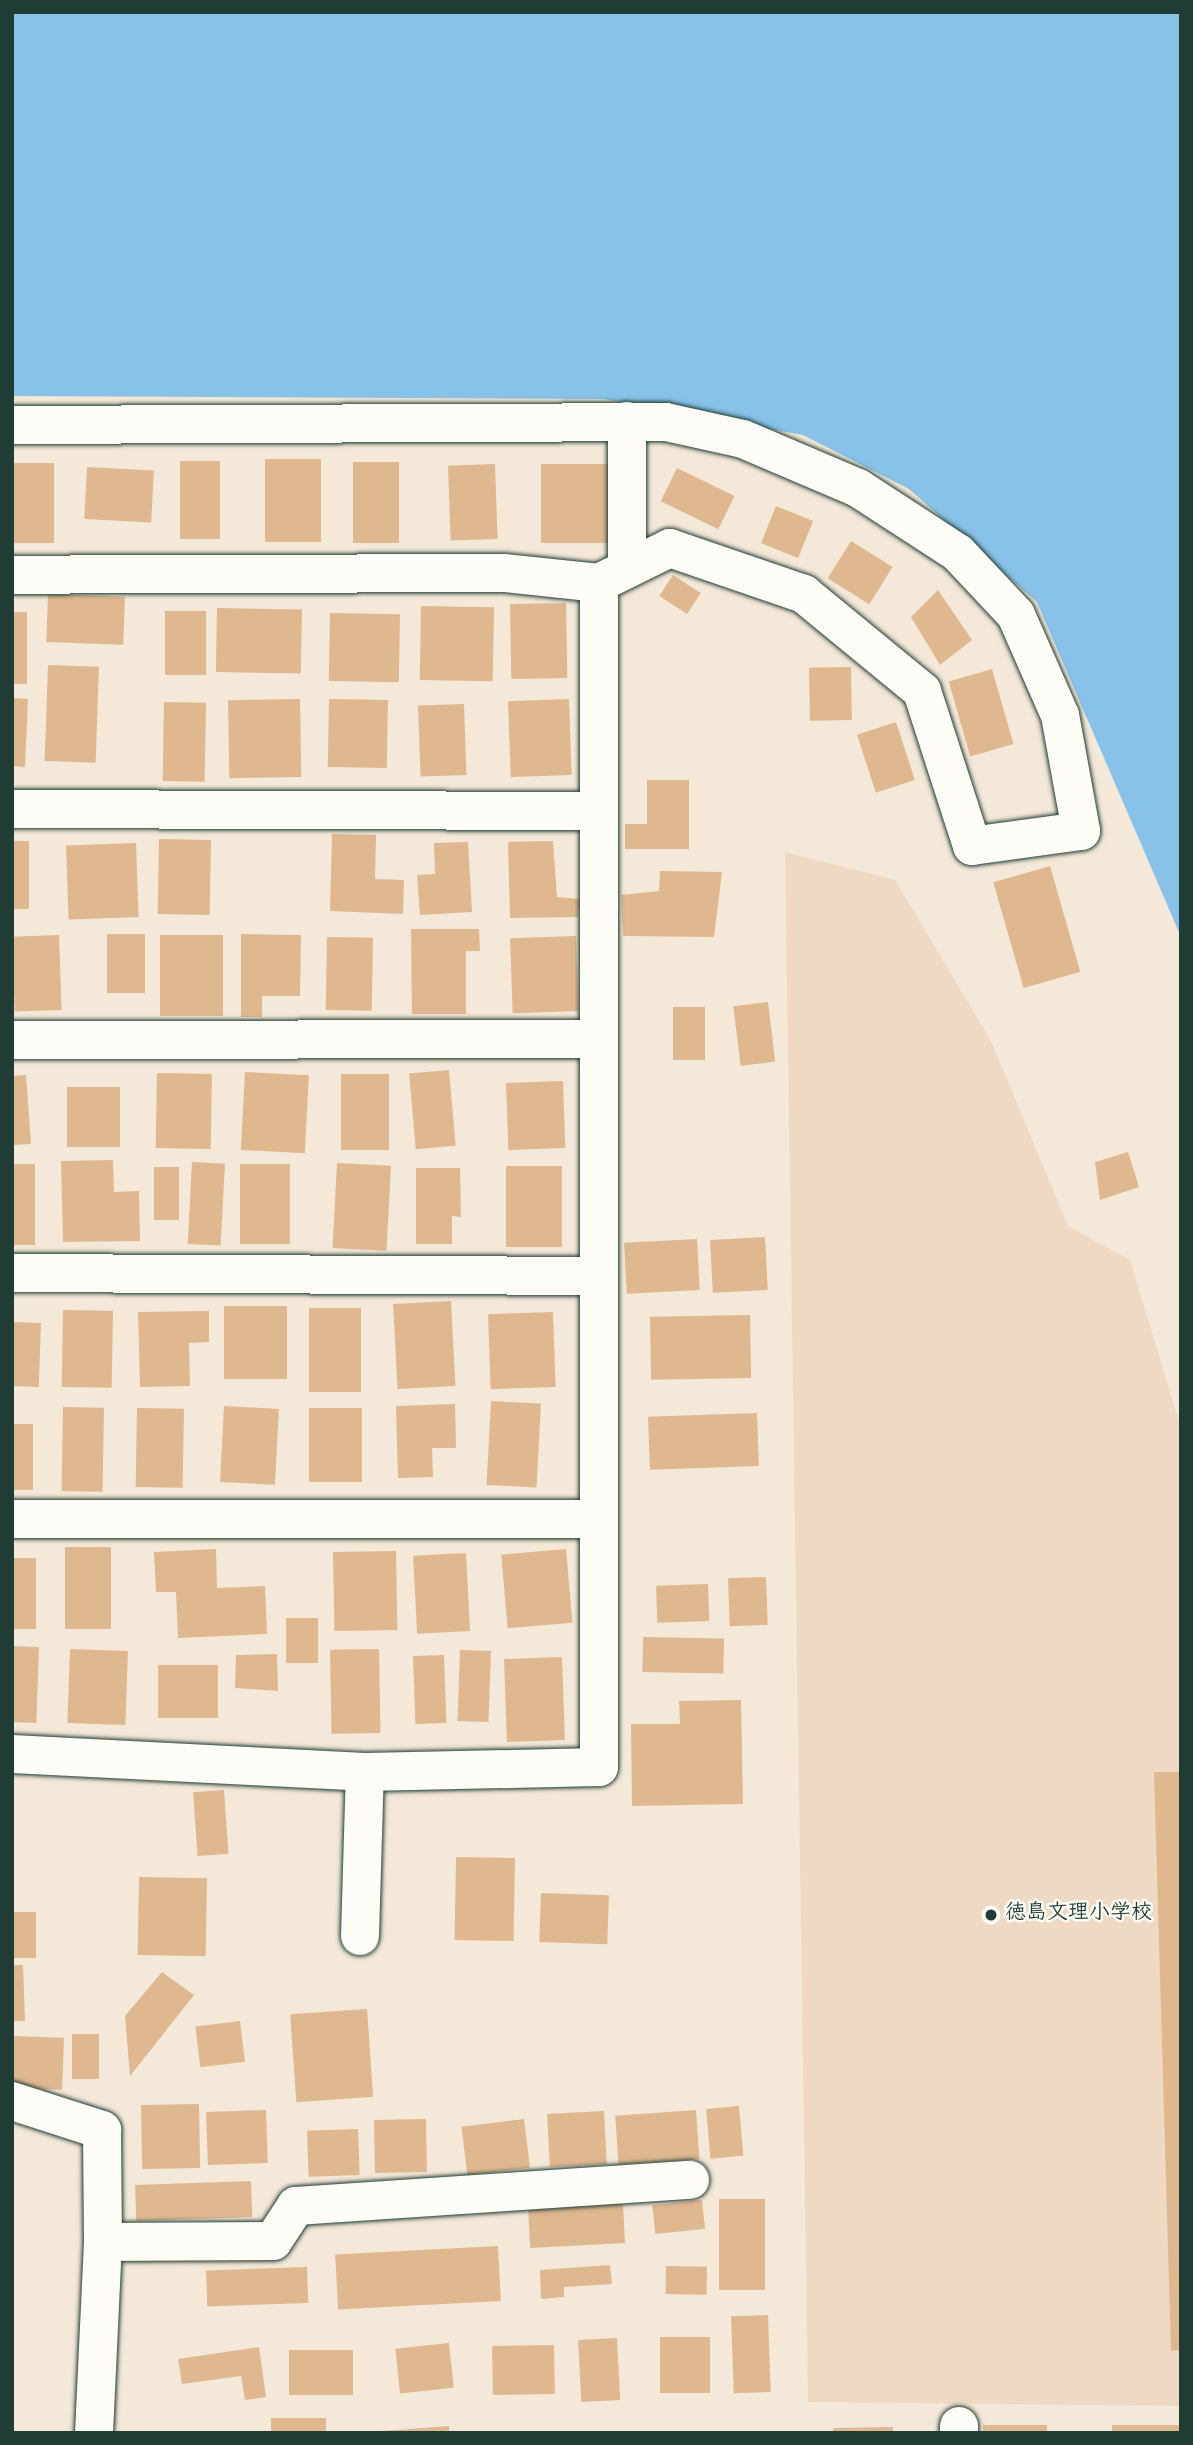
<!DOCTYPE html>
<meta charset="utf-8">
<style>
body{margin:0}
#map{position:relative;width:1193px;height:2445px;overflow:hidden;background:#f4e8d8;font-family:"Gochi Hand","Klee One",sans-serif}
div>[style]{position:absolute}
.built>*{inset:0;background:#eedac2}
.water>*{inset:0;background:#89c2e8}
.building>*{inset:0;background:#dfb890;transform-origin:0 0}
.roads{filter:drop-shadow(0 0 2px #1f3d34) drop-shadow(0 0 2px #1f3d34)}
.minor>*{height:38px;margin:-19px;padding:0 19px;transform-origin:19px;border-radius:19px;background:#fdfcf7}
.dots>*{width:19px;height:19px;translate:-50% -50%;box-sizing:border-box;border:4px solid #fdfcf7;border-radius:50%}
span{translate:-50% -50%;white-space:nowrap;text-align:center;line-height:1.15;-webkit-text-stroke:5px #fdfcf7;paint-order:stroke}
.poi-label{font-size:21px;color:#1f3d34;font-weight:700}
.left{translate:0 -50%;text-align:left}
.frame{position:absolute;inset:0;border:14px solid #1f3d34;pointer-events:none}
</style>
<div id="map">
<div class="built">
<div style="clip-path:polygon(785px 852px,895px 880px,991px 1041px,1068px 1226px,1130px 1260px,1181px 1428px,1181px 2406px,808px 2402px)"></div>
</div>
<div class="water">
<div style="clip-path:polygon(12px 12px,1181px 12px,1181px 937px,1037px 602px,909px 489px,803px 435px,604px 399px,12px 396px)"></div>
</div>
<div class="building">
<div style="left:265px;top:459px;width:56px;height:83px"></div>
<div style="left:180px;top:461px;width:40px;height:78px"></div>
<div style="left:353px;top:462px;width:46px;height:81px"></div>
<div style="left:12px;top:463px;width:42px;height:80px"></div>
<div style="left:495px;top:464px;width:75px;height:47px;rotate:88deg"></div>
<div style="left:541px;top:464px;width:69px;height:79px"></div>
<div style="left:87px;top:467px;width:67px;height:52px;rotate:3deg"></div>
<div style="left:677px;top:468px;width:64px;height:37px;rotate:26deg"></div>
<div style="left:776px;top:506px;width:40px;height:40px;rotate:22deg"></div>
<div style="left:851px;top:541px;width:49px;height:44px;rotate:32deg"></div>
<div style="left:673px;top:575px;width:33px;height:25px;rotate:33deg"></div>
<div style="clip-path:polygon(938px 590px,972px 640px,940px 665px,911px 617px)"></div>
<div style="left:48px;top:594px;width:77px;height:48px;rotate:2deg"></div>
<div style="left:566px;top:603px;width:75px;height:56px;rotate:89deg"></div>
<div style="left:421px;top:606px;width:73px;height:74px;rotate:1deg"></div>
<div style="left:217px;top:608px;width:85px;height:64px;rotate:1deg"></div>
<div style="left:165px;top:611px;width:41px;height:64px"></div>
<div style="left:12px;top:612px;width:15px;height:72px"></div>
<div style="left:330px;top:613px;width:70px;height:68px;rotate:1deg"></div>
<div style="left:48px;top:665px;width:51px;height:96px;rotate:2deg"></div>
<div style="left:851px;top:667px;width:53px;height:42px;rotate:89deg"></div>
<div style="left:992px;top:669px;width:78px;height:45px;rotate:74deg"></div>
<div style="clip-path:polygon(12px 698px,28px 699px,25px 767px,12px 766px)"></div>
<div style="left:300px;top:699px;width:78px;height:72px;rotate:89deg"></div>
<div style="left:329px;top:699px;width:59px;height:68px;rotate:1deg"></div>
<div style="left:569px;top:699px;width:76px;height:61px;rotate:88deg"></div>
<div style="left:164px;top:702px;width:42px;height:79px;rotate:1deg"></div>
<div style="left:464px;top:704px;width:71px;height:46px;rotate:88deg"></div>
<div style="left:896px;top:722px;width:61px;height:41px;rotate:72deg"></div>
<div style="clip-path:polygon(647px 780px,689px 780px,689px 849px,625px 849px,625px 824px,647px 824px)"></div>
<div style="clip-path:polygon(332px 834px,376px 835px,375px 879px,404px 880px,403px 914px,330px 911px)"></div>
<div style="left:159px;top:839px;width:52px;height:75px;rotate:1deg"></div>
<div style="left:12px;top:841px;width:17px;height:68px"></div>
<div style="clip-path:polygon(553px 841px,557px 897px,580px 899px,578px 917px,510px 918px,508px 842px)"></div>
<div style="clip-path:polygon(468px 842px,472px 912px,420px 915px,417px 875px,435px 874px,434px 843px)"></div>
<div style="left:136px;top:843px;width:74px;height:70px;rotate:88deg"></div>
<div style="left:1050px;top:866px;width:110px;height:59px;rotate:74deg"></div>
<div style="clip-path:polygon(660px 871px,722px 872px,714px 937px,623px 936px,621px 895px,659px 891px)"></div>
<div style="clip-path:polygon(411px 929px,479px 929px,480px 951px,466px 951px,466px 1014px,412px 1014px)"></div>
<div style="left:107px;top:934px;width:38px;height:59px"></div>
<div style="clip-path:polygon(241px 934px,301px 935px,300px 996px,262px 996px,262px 1017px,241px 1017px)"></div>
<div style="left:59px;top:935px;width:75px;height:47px;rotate:88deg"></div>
<div style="left:160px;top:935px;width:63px;height:81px"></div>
<div style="left:576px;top:936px;width:75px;height:66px;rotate:88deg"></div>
<div style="left:327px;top:937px;width:46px;height:73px;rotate:1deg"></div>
<div style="left:768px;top:1002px;width:60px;height:35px;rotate:83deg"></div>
<div style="left:673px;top:1007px;width:32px;height:53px"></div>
<div style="left:449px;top:1070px;width:76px;height:40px;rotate:85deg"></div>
<div style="left:245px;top:1072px;width:64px;height:78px;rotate:3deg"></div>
<div style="left:157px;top:1073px;width:55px;height:75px;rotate:1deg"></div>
<div style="left:341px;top:1074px;width:48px;height:76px"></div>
<div style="clip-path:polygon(26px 1075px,31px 1144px,12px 1145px,12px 1076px)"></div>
<div style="left:563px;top:1081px;width:67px;height:57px;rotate:88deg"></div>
<div style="left:67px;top:1087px;width:53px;height:60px"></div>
<div style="clip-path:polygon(1128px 1152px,1139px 1187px,1100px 1200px,1095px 1162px)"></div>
<div style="clip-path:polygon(113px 1160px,114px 1192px,139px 1191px,140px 1241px,63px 1242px,61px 1161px)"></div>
<div style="left:192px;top:1162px;width:33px;height:82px;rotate:3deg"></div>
<div style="left:337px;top:1163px;width:54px;height:85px;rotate:3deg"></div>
<div style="left:12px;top:1164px;width:23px;height:81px"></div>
<div style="left:240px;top:1164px;width:50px;height:80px"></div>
<div style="left:506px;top:1166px;width:56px;height:81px"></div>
<div style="left:154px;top:1167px;width:25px;height:53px"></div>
<div style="clip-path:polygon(416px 1168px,460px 1168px,461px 1217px,452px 1216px,452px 1244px,416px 1244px)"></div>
<div style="left:765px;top:1237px;width:53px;height:55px;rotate:87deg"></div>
<div style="left:697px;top:1239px;width:51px;height:73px;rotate:87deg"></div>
<div style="left:451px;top:1301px;width:85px;height:58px;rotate:87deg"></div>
<div style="left:224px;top:1306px;width:63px;height:73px"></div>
<div style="left:309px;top:1308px;width:52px;height:84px"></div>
<div style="left:63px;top:1310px;width:50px;height:77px;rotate:1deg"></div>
<div style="clip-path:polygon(209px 1311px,209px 1342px,189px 1343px,190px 1386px,140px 1387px,138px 1312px)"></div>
<div style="left:553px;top:1312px;width:75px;height:65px;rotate:88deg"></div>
<div style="left:750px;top:1315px;width:63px;height:100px;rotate:89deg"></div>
<div style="left:12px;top:1322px;width:29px;height:64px;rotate:2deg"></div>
<div style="left:491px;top:1401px;width:50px;height:84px;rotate:3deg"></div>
<div style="clip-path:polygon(455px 1404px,456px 1448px,432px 1448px,433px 1477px,398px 1478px,396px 1406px)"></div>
<div style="left:224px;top:1406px;width:55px;height:76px;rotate:3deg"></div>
<div style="left:63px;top:1407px;width:41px;height:84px;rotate:1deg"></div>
<div style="left:137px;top:1408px;width:47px;height:79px;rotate:1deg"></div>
<div style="left:309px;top:1408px;width:53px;height:74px"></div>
<div style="left:757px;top:1413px;width:53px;height:109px;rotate:88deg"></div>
<div style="left:12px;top:1424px;width:21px;height:66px"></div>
<div style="left:65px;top:1547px;width:46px;height:82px"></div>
<div style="clip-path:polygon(216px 1549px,217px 1588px,265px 1586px,267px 1634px,178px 1638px,176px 1592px,156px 1592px,154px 1552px)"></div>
<div style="left:566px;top:1549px;width:74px;height:65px;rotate:85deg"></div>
<div style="left:396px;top:1551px;width:79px;height:63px;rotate:89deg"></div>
<div style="left:466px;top:1553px;width:78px;height:53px;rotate:87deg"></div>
<div style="left:12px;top:1558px;width:24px;height:71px"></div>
<div style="left:766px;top:1577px;width:48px;height:38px;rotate:88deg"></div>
<div style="left:708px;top:1584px;width:37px;height:52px;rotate:88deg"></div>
<div style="left:286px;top:1618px;width:32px;height:45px"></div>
<div style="left:643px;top:1637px;width:81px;height:35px;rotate:1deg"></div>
<div style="left:12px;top:1646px;width:27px;height:76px;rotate:2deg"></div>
<div style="left:70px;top:1649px;width:58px;height:74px;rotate:2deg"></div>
<div style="left:379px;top:1649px;width:84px;height:49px;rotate:89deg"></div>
<div style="left:460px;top:1650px;width:31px;height:71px;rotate:2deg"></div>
<div style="clip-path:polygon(277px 1654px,278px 1691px,235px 1688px,236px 1655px)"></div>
<div style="left:444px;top:1655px;width:68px;height:31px;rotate:88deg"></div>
<div style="left:562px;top:1657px;width:83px;height:58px;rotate:88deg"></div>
<div style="left:158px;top:1665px;width:60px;height:53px"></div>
<div style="clip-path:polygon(741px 1700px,743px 1804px,632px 1806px,631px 1724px,680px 1724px,679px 1701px)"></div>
<div style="clip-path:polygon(1154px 1772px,1181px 1772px,1181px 2350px,1171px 2351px)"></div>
<div style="left:224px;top:1790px;width:64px;height:31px;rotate:86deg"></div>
<div style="left:456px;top:1857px;width:59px;height:83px;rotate:1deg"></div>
<div style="left:139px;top:1877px;width:68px;height:78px;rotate:1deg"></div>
<div style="left:541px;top:1893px;width:68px;height:49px;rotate:2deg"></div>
<div style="left:36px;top:1912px;width:46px;height:24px;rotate:90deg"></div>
<div style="clip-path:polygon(12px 1965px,23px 1965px,25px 2021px,12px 2021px)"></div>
<div style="clip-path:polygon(162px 1972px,194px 1995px,130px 2076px,125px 2016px)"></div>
<div style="left:367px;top:2009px;width:88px;height:77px;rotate:86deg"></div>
<div style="left:240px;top:2021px;width:41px;height:45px;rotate:83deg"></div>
<div style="left:72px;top:2034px;width:27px;height:45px"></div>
<div style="left:12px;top:2036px;width:52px;height:52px;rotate:2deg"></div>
<div style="left:199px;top:2104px;width:64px;height:58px;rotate:89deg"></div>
<div style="left:739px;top:2106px;width:50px;height:33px;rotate:85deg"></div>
<div style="left:266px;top:2110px;width:53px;height:60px;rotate:88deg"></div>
<div style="left:696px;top:2110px;width:49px;height:81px;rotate:86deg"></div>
<div style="left:604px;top:2111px;width:53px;height:57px;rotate:87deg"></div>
<div style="left:426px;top:2119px;width:53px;height:52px;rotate:89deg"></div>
<div style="left:524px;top:2119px;width:49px;height:63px;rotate:83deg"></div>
<div style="left:358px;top:2129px;width:46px;height:51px;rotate:88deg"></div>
<div style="left:251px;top:2181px;width:36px;height:116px;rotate:88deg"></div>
<div style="left:719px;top:2199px;width:46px;height:91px"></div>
<div style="left:702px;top:2200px;width:29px;height:50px;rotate:84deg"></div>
<div style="left:623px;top:2204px;width:39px;height:95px;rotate:87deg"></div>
<div style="left:498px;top:2246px;width:55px;height:163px;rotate:87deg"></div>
<div style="clip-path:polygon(610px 2265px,612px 2284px,564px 2287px,564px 2297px,541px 2299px,540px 2270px)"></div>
<div style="left:666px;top:2266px;width:41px;height:28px;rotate:1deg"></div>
<div style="left:307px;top:2267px;width:36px;height:101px;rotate:88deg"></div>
<div style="left:768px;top:2315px;width:77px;height:37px;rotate:88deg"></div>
<div style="left:710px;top:2337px;width:56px;height:50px;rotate:90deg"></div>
<div style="left:617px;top:2338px;width:62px;height:39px;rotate:87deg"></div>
<div style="left:449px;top:2343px;width:45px;height:54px;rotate:84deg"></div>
<div style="left:554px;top:2345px;width:49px;height:62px;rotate:89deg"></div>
<div style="clip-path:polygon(259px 2347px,266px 2397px,245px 2400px,241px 2376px,182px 2384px,178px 2359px)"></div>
<div style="left:289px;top:2350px;width:64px;height:45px"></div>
<div style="left:326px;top:2418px;width:15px;height:55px;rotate:90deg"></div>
<div style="left:983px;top:2425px;width:64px;height:8px"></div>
<div style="left:1181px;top:2425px;width:8px;height:69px;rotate:90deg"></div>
<div style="clip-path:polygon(449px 2426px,449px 2433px,382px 2433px,382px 2431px)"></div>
<div style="clip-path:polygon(893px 2427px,893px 2433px,833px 2433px,833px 2428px)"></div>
</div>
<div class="roads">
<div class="minor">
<div style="left:627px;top:421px;width:148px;rotate:90deg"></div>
<div style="left:12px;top:425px;width:654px;rotate:-0.26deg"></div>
<div style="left:666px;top:422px;width:79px;rotate:12.4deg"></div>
<div style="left:743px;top:439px;width:125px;rotate:23.1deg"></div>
<div style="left:858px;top:488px;width:119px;rotate:33deg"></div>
<div style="left:958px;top:553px;width:85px;rotate:46.9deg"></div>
<div style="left:1016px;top:615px;width:109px;rotate:66.3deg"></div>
<div style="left:1060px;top:715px;width:118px;rotate:79.7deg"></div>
<div style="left:1081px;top:831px;width:110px;rotate:172.2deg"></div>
<div style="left:972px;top:846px;width:163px;rotate:-107.9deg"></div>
<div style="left:922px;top:691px;width:153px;rotate:-140.6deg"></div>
<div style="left:804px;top:594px;width:142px;rotate:-161.1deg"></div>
<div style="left:670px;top:548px;width:79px;rotate:153.8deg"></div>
<div style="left:599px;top:583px;width:96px;rotate:-174deg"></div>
<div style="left:504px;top:573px;width:492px;rotate:179.8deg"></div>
<div style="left:12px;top:809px;width:587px;rotate:0.2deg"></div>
<div style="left:12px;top:1040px;width:586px;rotate:-0.1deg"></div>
<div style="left:12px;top:1273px;width:585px;rotate:0.29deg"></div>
<div style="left:12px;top:1519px;width:586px"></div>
<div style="left:12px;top:1754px;width:353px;rotate:2.9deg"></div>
<div style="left:365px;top:1772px;width:234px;rotate:-1.2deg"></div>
<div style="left:599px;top:1767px;width:1184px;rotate:-90deg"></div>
<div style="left:360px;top:1936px;width:164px;rotate:-88.3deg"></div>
<div style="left:12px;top:2101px;width:95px;rotate:17.9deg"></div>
<div style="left:102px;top:2130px;width:112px;rotate:89.5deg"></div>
<div style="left:103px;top:2242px;width:170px;rotate:-0.3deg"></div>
<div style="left:273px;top:2241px;width:42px;rotate:-56.7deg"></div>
<div style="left:296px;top:2206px;width:395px;rotate:-3.8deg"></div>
<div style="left:959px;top:2426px;width:7px;rotate:90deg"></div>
<div style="left:94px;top:2433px;width:191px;rotate:-87.3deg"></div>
</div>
</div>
<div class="dots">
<div style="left:991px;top:1915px;background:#1f3d34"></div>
</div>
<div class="poi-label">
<span class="left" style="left:1005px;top:1915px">徳島文理小学校</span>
</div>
<div class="frame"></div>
</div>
